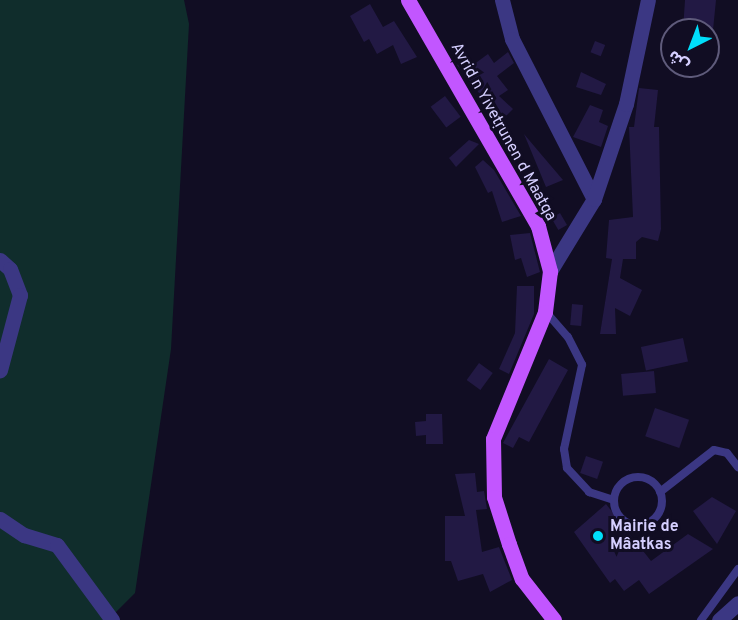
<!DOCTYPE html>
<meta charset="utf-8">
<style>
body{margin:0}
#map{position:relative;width:738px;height:620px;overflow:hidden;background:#110d23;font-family:Overpass,"Noto Sans Arabic",sans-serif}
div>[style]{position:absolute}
.green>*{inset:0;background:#102d2c}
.building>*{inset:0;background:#221944;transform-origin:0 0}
.service>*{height:8px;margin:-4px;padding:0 4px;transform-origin:4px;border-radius:4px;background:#3b3783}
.service>.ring{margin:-4px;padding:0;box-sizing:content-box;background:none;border:8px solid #3b3783;border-radius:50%}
.minor>*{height:15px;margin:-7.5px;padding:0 7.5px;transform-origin:7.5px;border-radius:7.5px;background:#3b3783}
.tertiary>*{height:15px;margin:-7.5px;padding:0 7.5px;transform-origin:7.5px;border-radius:7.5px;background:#3b3783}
.primary>*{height:15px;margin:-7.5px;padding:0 7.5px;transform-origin:7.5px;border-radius:7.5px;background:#c256ff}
.dots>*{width:16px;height:16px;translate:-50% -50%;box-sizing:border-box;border:3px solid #110d23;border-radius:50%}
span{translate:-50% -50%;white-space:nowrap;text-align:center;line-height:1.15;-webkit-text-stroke:6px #110d23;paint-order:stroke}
.street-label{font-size:16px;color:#d5cfff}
.poi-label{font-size:16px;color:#d5cfff;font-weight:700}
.left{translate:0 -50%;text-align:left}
.north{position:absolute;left:660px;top:18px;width:60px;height:60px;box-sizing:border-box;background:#110d23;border:2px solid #5f5b7b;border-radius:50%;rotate:222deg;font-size:16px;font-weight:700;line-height:24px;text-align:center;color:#d5cfff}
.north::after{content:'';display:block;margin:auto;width:21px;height:27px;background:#00defa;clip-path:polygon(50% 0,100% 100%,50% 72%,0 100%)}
</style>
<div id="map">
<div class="green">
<div style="clip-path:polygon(0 0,184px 0,189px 24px,171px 349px,135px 593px,108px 620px,0 620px)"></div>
</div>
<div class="building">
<div style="clip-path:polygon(685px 0,716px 0,713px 30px,683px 30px)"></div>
<div style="clip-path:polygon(370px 4px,383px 27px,394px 21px,417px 57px,401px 64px,393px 45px,377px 54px,369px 39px,364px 42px,350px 16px)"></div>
<div style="left:595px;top:41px;width:11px;height:12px;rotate:22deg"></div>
<div style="clip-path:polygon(508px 52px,514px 63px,497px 76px,508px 90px,499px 96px,513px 109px,501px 121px,457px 65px,461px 62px,466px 70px,488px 54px,494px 63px)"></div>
<div style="clip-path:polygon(581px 72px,606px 84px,601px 95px,576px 87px)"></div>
<div style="clip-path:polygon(639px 88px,658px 90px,654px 127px,659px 127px,661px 229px,658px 241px,642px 237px,636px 242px,636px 259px,623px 259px,620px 278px,642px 290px,630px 316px,615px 308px,616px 334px,600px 334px,612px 259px,606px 258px,609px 220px,633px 217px,629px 127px,634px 127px)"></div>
<div style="left:445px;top:96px;width:26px;height:18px;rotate:53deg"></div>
<div style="clip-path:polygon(590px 105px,603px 110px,599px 122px,608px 126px,601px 147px,573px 137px)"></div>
<div style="clip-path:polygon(524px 134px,540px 153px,563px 180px,546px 187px)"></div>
<div style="clip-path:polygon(469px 140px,479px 144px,456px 167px,449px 158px)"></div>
<div style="clip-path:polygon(483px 160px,494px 170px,521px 216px,502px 222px,492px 191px,488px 193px,475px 167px)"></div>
<div style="left:560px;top:213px;width:14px;height:10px;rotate:60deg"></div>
<div style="clip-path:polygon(530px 233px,540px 272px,527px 277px,521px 258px,515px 260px,510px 235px)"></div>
<div style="clip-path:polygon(517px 286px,534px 286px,534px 314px,509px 374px,499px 369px,515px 333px)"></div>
<div style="left:572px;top:304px;width:11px;height:21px;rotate:5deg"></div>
<div style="left:683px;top:338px;width:24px;height:43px;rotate:78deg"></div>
<div style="clip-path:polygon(549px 359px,568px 370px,529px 442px,519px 437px,513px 448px,503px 443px)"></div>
<div style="left:479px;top:363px;width:17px;height:21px;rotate:36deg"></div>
<div style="left:654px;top:371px;width:22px;height:33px;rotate:85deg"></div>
<div style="left:655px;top:408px;width:36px;height:30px;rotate:19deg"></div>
<div style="clip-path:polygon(426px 414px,442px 414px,443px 444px,426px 444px,426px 435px,416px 436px,415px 422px,426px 421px)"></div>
<div style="left:586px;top:456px;width:18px;height:18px;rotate:19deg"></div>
<div style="clip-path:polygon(475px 473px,477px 492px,484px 491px,487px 509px,476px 510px,482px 552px,499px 547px,512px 580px,490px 592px,483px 574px,458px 581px,451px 561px,445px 561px,445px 516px,465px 516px,455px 474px)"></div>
<div style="clip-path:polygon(712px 497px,736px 511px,717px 544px,693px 511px)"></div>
<div style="clip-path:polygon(606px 504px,651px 561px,688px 534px,713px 549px,649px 594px,639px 580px,624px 591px,615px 579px,610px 583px,574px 532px)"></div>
</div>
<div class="service">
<div style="left:546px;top:312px;width:33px;rotate:49deg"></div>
<div style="left:568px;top:337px;width:31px;rotate:63deg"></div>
<div style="left:582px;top:365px;width:86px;rotate:102.1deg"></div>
<div style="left:564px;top:449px;width:19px;rotate:81deg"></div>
<div style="left:567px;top:468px;width:33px;rotate:47deg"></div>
<div style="left:589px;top:492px;width:26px;rotate:18deg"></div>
<div class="ring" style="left:614px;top:477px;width:40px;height:40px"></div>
<div style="left:660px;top:492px;width:68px;rotate:-37.9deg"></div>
<div style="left:714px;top:450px;width:13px;rotate:13deg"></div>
<div style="left:727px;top:453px;width:18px;rotate:52deg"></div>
<div style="left:701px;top:620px;width:63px;rotate:-54deg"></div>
</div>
<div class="minor">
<div style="left:502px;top:0;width:40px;rotate:75.6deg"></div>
<div style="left:512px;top:39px;width:180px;rotate:62.9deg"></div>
<div style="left:0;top:260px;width:13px;rotate:42deg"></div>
<div style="left:10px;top:269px;width:28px;rotate:69deg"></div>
<div style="left:20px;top:295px;width:78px;rotate:104.9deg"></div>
<div style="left:0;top:519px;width:29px;rotate:34deg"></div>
<div style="left:24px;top:535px;width:34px;rotate:17deg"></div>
<div style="left:57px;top:545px;width:93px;rotate:53.7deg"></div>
<div style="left:719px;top:620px;width:25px;rotate:-42deg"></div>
</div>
<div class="tertiary">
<div style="left:550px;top:271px;width:84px;rotate:-58.6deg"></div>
<div style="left:594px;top:199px;width:100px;rotate:-71.4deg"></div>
<div style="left:626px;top:104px;width:106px;rotate:-78.1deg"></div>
</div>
<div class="primary">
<div style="left:408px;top:0;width:261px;rotate:60.1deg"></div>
<div style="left:538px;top:226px;width:47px;rotate:75.1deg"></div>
<div style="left:550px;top:271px;width:41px;rotate:97deg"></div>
<div style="left:545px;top:312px;width:137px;rotate:112.3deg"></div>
<div style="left:493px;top:439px;width:58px;rotate:89deg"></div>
<div style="left:494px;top:497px;width:49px;rotate:72.3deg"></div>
<div style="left:509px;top:544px;width:37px;rotate:70deg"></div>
<div style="left:522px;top:579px;width:52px;rotate:52deg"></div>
</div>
<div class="dots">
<div style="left:598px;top:536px;background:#00defa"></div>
</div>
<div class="street-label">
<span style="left:503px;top:132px;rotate:61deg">Avrid n Yivetṛunen d Maatqa</span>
</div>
<div class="poi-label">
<span class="left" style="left:610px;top:536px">Mairie de<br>Mâatkas</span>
</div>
<div class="north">ش</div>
</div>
